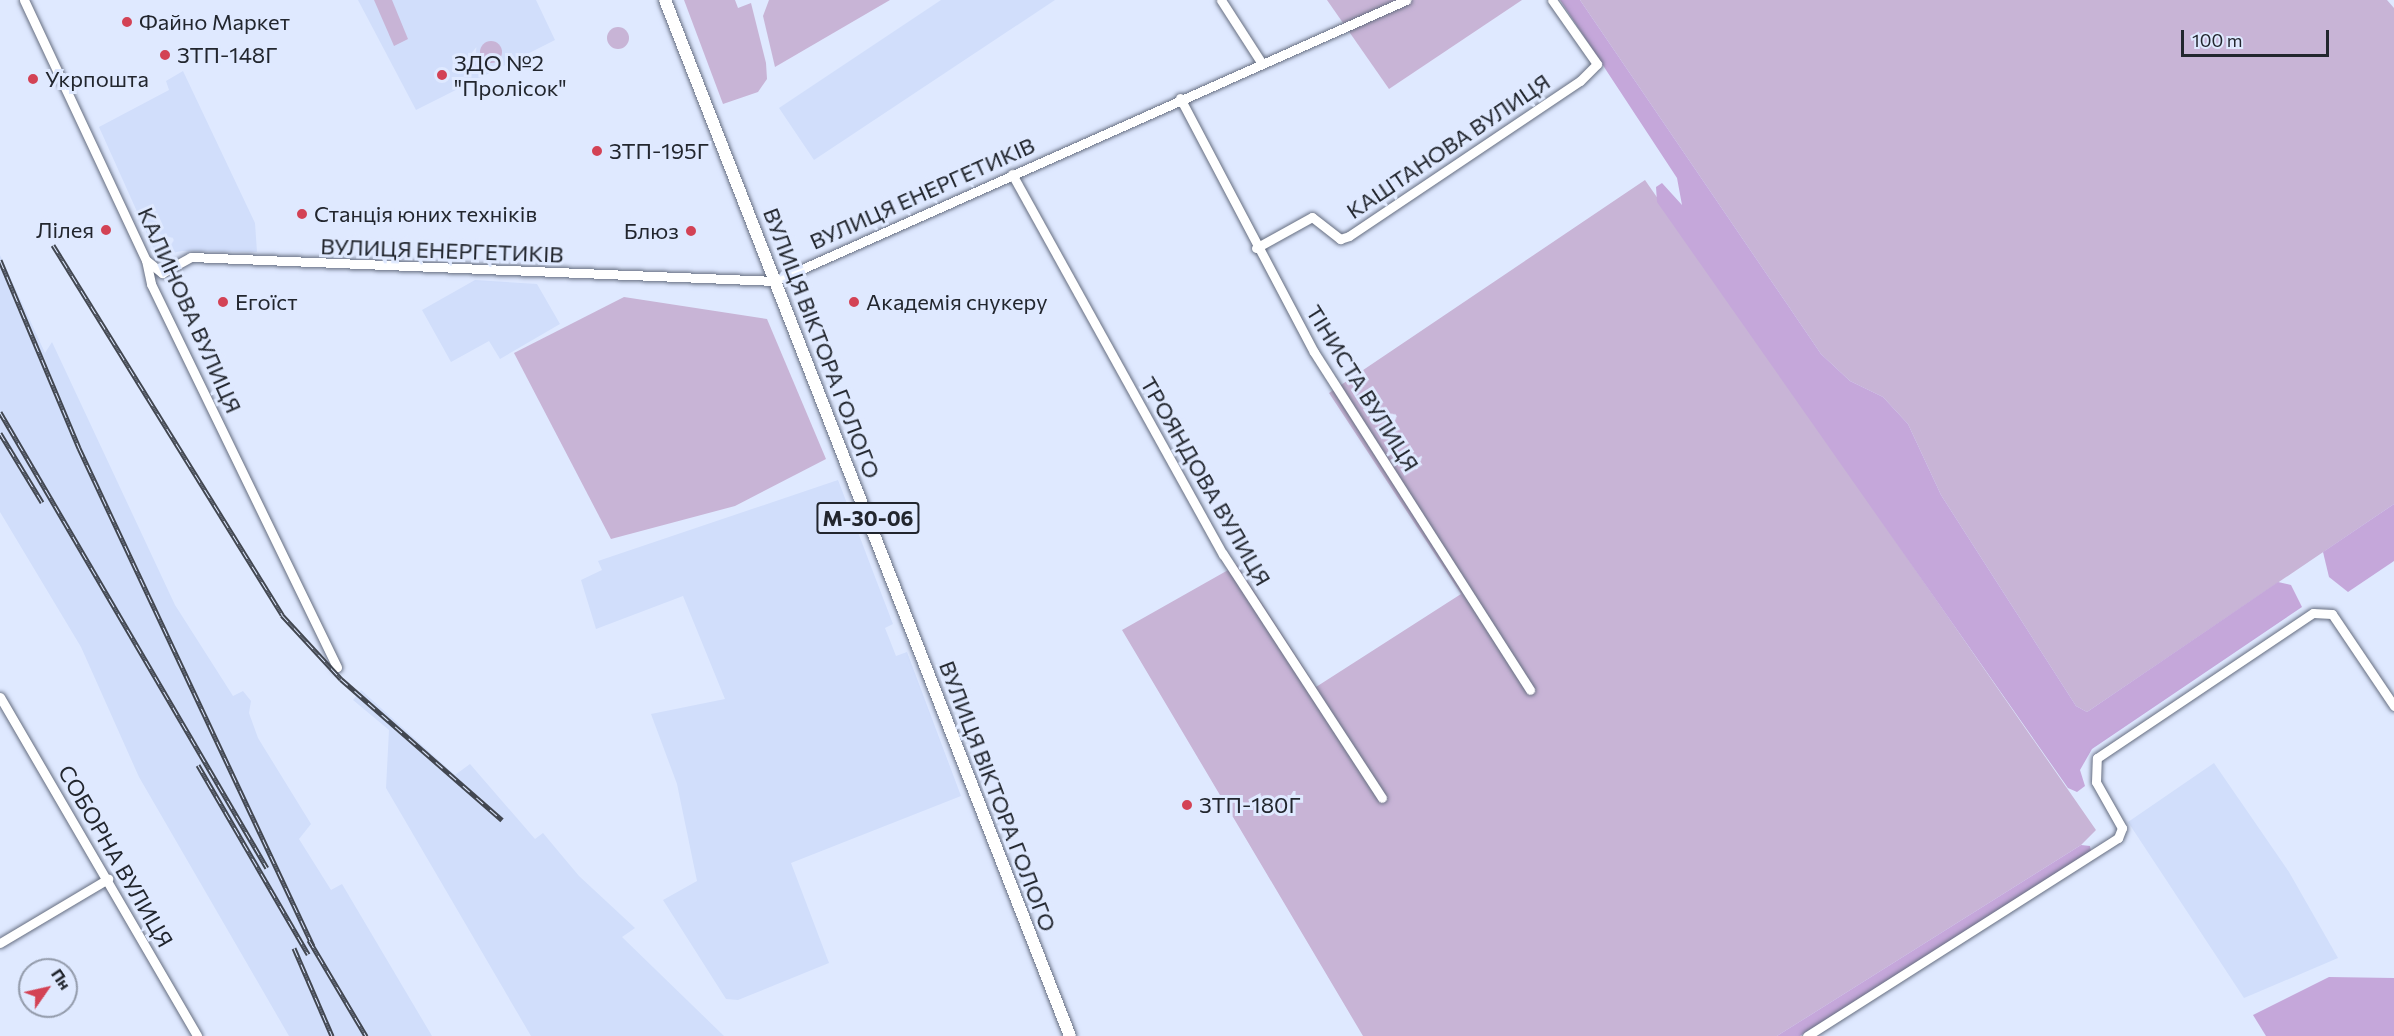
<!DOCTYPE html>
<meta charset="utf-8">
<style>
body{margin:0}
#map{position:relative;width:2394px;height:1036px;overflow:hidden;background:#dfe9ff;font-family:Commissioner,sans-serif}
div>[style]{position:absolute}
.built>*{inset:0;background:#d1defb}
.green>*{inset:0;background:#c8b4d6}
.round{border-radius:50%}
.forest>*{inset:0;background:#c5a7da}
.roads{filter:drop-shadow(0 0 2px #666e81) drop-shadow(0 0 2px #666e81)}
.minor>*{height:9px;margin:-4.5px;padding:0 4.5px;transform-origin:4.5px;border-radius:4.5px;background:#fff}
.major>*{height:12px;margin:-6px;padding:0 6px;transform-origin:6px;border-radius:6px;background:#fff}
.rail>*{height:5px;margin-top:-2.5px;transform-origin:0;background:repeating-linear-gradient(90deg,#dfe9ff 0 9px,#424751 0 18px);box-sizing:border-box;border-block:2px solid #424751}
.dots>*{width:16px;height:16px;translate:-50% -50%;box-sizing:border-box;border:3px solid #dfe9ff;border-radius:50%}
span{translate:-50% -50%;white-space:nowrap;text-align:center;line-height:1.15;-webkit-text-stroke:6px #dfe9ff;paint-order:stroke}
.shield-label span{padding:2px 4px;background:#dfe9ff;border:2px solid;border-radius:4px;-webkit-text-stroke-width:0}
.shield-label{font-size:21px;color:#22262e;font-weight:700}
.poi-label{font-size:22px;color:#22262e}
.left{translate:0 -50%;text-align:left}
.right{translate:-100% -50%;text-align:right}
.street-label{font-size:22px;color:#22262e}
.north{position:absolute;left:18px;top:958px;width:60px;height:60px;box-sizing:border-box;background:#dfe9ff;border:2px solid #939bab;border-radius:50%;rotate:56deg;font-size:16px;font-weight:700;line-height:24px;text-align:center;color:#22262e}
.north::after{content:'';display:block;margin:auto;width:21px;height:27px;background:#d34255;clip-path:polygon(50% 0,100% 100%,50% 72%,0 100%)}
.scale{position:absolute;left:2181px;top:30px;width:148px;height:27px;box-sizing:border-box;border:3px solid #22262e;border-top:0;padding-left:8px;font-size:18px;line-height:21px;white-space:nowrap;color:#22262e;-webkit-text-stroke:4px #dfe9ff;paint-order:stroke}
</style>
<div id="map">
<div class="built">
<div style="clip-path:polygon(358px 0,536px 0,555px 40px,416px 110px)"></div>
<div style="clip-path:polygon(941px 0,1055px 0,814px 160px,779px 108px)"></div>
<div style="clip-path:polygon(183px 71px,255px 223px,257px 252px,182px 251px,157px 256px,99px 127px,169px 90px,166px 81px)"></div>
<div style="clip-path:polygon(0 255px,45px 353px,52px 342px,175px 605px,233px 696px,243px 691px,251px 701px,249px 713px,258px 738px,311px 824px,299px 839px,331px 890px,342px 884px,432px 1036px,289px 1036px,139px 777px,81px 647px,0 512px)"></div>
<div style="clip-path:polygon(475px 280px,537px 284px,560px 324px,500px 359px,489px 341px,451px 362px,422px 310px)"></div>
<div style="clip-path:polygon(838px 480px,893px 624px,885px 628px,896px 656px,907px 652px,961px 796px,791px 863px,829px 963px,738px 1000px,726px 999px,663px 900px,697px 881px,677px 784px,651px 714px,725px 699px,683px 596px,596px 629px,581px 580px,602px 570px,598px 561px)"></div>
<div style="clip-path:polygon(361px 690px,455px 775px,470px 764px,535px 839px,543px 833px,579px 876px,635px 928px,622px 937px,724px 1036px,531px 1036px,386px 788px,389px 730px,353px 700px)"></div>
<div style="clip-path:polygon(2214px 763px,2289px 872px,2338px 958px,2244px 998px,2128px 822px)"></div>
</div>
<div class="green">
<div style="clip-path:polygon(374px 0,392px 0,408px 39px,394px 46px)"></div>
<div style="clip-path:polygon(684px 0,735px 0,738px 8px,751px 3px,766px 63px,767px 79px,758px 92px,723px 104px)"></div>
<div style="clip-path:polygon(769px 0,890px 0,775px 67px,763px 16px)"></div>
<div style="clip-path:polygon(1327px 0,1522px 0,1389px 89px)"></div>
<div style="clip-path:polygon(1580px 0,2387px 0,2394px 8px,2394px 504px,2087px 712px,2076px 706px,1941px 495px,1908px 424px,1883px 397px,1850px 381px,1821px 354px)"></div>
<div class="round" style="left:607px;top:27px;width:22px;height:22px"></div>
<div class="round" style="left:480px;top:41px;width:22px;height:22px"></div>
<div style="clip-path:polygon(1645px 180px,2096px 830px,2081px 845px,1777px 1036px,1363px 1036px,1122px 630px,1237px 565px,1316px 687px,1461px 594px,1329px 393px)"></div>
<div style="clip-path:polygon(624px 297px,767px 319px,826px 459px,735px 506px,611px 539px,514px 353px)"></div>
</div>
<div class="forest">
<div style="clip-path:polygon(1560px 0,1580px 0,1821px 354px,1850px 381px,1883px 397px,1908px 424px,1941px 495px,2076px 706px,2087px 712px,2278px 582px,2291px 585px,2302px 607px,2092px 749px,2080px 770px,2085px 786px,2077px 792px,2068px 788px,1657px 202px,1656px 187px,1662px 183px,1682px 205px,1677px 178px)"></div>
<div style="clip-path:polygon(2394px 504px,2394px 561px,2348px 592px,2329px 577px,2323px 552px)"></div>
<div style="clip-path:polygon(2081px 845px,2090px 846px,2091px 852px,1800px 1036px,1777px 1036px)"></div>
<div style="clip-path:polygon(2329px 977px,2394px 978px,2394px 1036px,2266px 1036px,2253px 1015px)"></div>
</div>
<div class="roads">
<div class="minor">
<div style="left:24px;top:0;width:287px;rotate:64.9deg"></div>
<div style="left:146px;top:260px;width:25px;rotate:78deg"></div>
<div style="left:151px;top:284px;width:426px;rotate:64.1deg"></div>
<div style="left:1221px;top:0;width:74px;rotate:57.2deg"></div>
<div style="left:1180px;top:98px;width:287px;rotate:62.2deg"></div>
<div style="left:1314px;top:352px;width:401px;rotate:57.4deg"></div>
<div style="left:1012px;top:174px;width:435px;rotate:61deg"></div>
<div style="left:1223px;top:554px;width:291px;rotate:56.9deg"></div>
<div style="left:1256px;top:248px;width:64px;rotate:-29deg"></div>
<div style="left:1312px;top:217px;width:36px;rotate:38deg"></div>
<div style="left:1340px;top:239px;width:9px;rotate:-18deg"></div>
<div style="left:1349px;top:236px;width:278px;rotate:-33.9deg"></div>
<div style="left:1580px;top:81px;width:24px;rotate:-45deg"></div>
<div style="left:1597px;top:64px;width:78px;rotate:-125.1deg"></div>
<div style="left:146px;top:260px;width:21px;rotate:39deg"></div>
<div style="left:162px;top:273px;width:33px;rotate:-29deg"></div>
<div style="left:191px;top:257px;width:584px;rotate:2.35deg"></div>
<div style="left:775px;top:281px;width:691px;rotate:-24deg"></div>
<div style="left:0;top:697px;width:392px;rotate:59.8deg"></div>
<div style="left:0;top:943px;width:126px;rotate:-30.7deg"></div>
<div style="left:1807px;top:1036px;width:369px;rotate:-32.5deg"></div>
<div style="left:2118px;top:838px;width:11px;rotate:-68deg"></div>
<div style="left:2122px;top:828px;width:53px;rotate:-119.5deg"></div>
<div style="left:2096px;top:782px;width:24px;rotate:-88deg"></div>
<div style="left:2097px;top:758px;width:260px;rotate:-33.9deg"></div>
<div style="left:2313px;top:613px;width:19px;rotate:3deg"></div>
<div style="left:2332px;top:614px;width:111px;rotate:56deg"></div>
</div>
<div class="major">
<div style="left:665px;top:0;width:1112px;rotate:68.65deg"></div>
</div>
</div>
<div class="rail">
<div style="left:53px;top:245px;width:435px;rotate:58.2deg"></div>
<div style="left:282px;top:615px;width:87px;rotate:47.3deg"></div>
<div style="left:341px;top:679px;width:214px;rotate:41.2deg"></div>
<div style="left:0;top:260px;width:204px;rotate:67.2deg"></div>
<div style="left:79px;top:448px;width:550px;rotate:64.83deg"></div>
<div style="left:0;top:412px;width:528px;rotate:59.65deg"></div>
<div style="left:0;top:433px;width:81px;rotate:58.7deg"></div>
<div style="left:198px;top:765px;width:219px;rotate:59.8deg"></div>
<div style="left:309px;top:940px;width:112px;rotate:59.3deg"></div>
<div style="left:294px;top:948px;width:96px;rotate:66.6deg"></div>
</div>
<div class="dots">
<div style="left:127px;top:22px;background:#d34255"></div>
<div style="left:165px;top:55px;background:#d34255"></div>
<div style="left:442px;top:75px;background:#d34255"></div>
<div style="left:33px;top:79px;background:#d34255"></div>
<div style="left:597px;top:151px;background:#d34255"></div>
<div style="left:302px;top:214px;background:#d34255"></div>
<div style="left:106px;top:230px;background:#d34255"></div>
<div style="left:691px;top:231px;background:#d34255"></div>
<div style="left:223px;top:302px;background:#d34255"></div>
<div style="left:854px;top:302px;background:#d34255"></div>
<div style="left:1187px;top:805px;background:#d34255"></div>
</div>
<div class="shield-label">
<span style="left:868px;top:518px">М-30-06</span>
</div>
<div class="poi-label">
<span class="left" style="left:139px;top:22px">Файно Маркет</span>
<span class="left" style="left:177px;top:55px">ЗТП-148Г</span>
<span class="left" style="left:454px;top:75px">ЗДО №2<br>"Пролісок"</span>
<span class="left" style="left:45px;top:79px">Укрпошта</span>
<span class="left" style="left:609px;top:151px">ЗТП-195Г</span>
<span class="left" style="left:314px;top:214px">Станція юних техніків</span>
<span class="right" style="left:94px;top:230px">Лілея</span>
<span class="right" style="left:679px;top:231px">Блюз</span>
<span class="left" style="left:235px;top:302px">Егоїст</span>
<span class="left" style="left:866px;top:302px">Академія снукеру</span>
<span class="left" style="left:1199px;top:805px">ЗТП-180Г</span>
</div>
<div class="street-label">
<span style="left:1448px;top:146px;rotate:-34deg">КАШТАНОВА ВУЛИЦЯ</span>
<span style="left:922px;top:193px;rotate:-24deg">ВУЛИЦЯ ЕНЕРГЕТИКІВ</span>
<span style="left:442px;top:250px;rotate:2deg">ВУЛИЦЯ ЕНЕРГЕТИКІВ</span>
<span style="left:190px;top:310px;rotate:66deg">КАЛИНОВА ВУЛИЦЯ</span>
<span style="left:822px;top:343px;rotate:69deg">ВУЛИЦЯ ВІКТОРА ГОЛОГО</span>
<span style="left:1363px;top:388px;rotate:58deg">ТІНИСТА ВУЛИЦЯ</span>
<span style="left:1206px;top:481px;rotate:60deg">ТРОЯНДОВА ВУЛИЦЯ</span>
<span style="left:998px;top:796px;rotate:69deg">ВУЛИЦЯ ВІКТОРА ГОЛОГО</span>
<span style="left:116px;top:856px;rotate:60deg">СОБОРНА ВУЛИЦЯ</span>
</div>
<div class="north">Пн</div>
<div class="scale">100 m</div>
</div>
